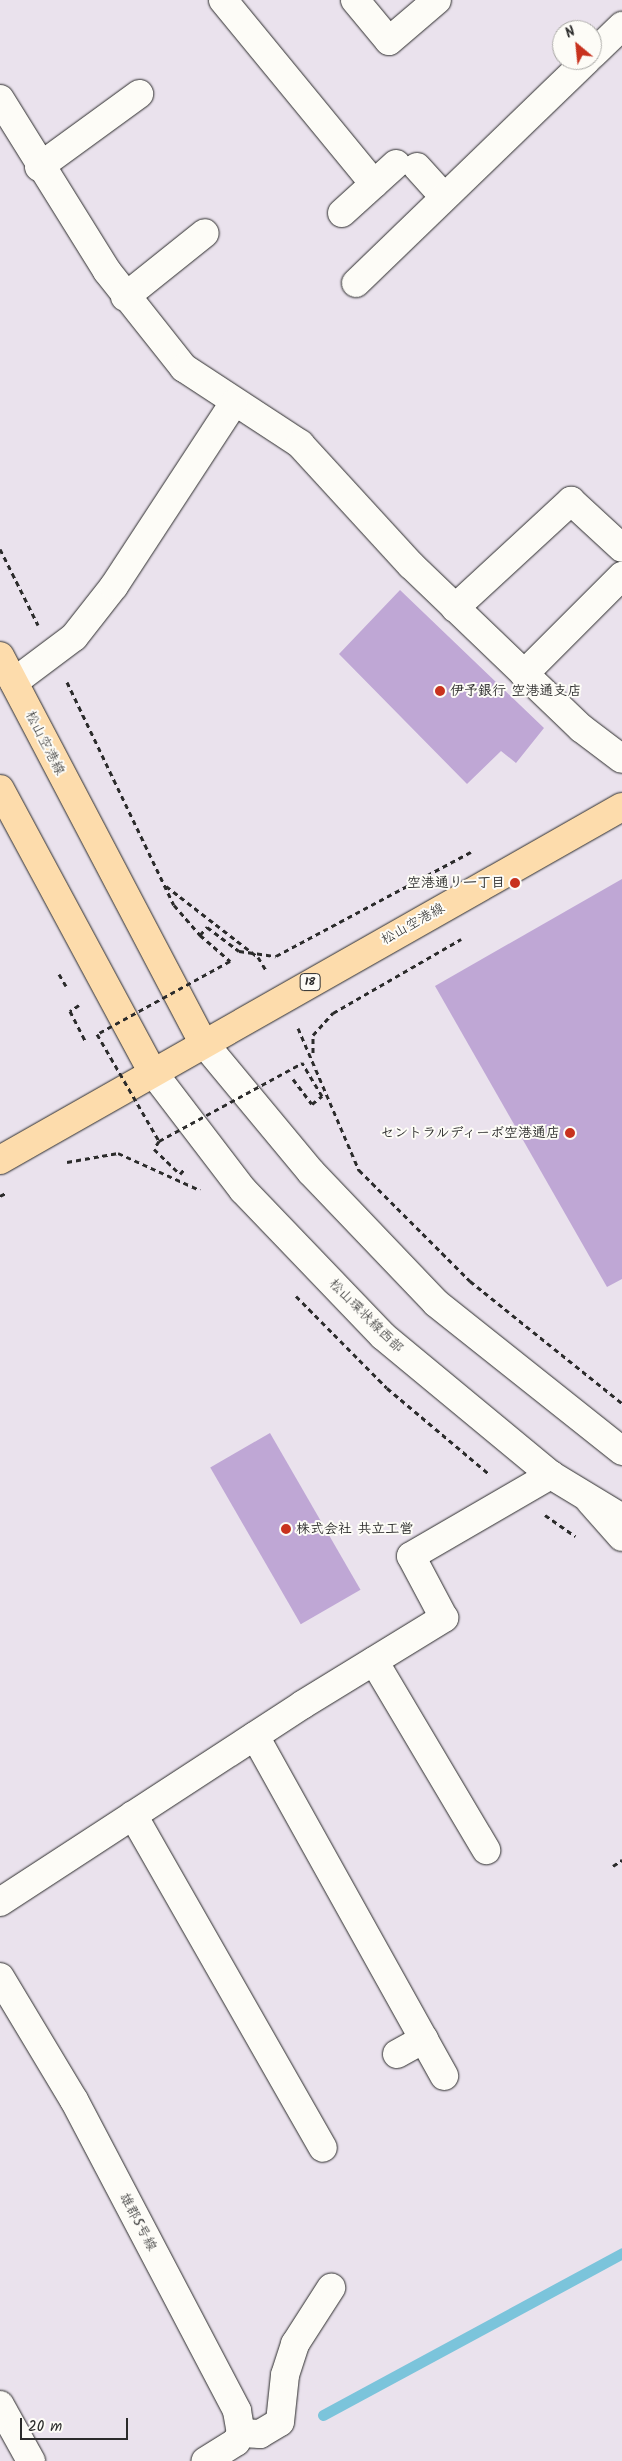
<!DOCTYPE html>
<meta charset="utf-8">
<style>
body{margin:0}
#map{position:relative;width:622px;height:2461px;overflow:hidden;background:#eae2ed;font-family:Kalam,"Klee One",sans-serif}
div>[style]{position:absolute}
.stream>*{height:11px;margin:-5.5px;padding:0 5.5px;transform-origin:5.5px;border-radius:5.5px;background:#7bc4db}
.building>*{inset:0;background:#bfa7d5;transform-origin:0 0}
.path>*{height:3px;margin-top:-1.5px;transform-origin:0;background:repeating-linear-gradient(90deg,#2b2b2b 0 5px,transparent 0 9px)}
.roads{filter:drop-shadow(0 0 1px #2b2b2b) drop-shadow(0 0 1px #2b2b2b)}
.minor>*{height:28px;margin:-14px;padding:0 14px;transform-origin:14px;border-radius:14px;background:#fdfcf7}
.tertiary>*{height:28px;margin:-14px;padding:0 14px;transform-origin:14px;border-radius:14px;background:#fdfcf7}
.primary>*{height:28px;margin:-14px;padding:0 14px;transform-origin:14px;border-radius:14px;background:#fddcac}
.path-bridge>*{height:3px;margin-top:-1.5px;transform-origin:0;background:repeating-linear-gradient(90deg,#2b2b2b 0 5px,transparent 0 9px)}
.dots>*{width:14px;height:14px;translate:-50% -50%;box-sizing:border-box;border:2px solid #fdfcf7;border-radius:50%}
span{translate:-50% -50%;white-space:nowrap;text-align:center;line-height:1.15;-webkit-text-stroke:4px #fdfcf7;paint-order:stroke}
.shield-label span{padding:1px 4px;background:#fdfcf7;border:1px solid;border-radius:4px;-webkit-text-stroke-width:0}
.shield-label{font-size:12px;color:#2b2b2b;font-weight:700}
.poi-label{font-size:14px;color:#2b2b2b;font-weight:700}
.left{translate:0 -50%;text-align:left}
.right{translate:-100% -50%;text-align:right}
.street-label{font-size:14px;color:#2b2b2b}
.north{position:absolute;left:552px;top:20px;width:50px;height:50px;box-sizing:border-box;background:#fdfcf7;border:1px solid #a9a8a5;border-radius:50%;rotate:332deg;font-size:14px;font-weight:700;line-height:20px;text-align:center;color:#2b2b2b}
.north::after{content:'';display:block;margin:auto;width:18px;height:22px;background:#c8321e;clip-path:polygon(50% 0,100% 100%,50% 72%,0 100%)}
.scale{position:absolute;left:20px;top:2418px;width:108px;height:22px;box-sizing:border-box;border:2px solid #2b2b2b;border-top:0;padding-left:6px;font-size:15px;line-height:18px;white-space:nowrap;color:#2b2b2b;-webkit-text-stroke:4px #fdfcf7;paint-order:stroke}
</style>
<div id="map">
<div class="stream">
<div style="left:323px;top:2415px;width:340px;rotate:-28.4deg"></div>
</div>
<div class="building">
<div style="clip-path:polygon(400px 590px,544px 728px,516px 763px,501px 751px,467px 784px,339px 654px)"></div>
<div style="clip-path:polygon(622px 879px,622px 1279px,607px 1287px,435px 986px)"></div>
<div style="left:270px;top:1433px;width:181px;height:69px;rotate:60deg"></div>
</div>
<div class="path">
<div style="left:0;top:549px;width:85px;rotate:63.4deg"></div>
<div style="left:67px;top:682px;width:247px;rotate:64.4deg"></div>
<div style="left:174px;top:905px;width:40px;rotate:49deg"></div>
<div style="left:200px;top:935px;width:40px;rotate:41deg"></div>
<div style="left:166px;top:886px;width:116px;rotate:37.7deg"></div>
<div style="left:258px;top:957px;width:17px;rotate:59deg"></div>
<div style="left:200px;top:935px;width:11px;rotate:-49deg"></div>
<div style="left:207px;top:927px;width:40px;rotate:37deg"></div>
<div style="left:239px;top:951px;width:37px;rotate:8deg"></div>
<div style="left:276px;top:956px;width:221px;rotate:-28.1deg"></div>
<div style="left:59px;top:974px;width:14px;rotate:60deg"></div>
<div style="left:79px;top:1005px;width:11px;rotate:146deg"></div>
<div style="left:70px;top:1011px;width:35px;rotate:63deg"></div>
<div style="left:298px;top:1028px;width:155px;rotate:66.8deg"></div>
<div style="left:359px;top:1170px;width:157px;rotate:45deg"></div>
<div style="left:470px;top:1281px;width:195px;rotate:38.8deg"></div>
<div style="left:313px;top:1053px;width:18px;rotate:-90deg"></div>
<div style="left:313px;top:1035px;width:30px;rotate:-48deg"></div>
<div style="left:333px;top:1013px;width:148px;rotate:-30deg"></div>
<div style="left:293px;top:1079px;width:31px;rotate:53deg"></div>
<div style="left:312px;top:1104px;width:13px;rotate:-39deg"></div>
<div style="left:322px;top:1096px;width:39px;rotate:-121deg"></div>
<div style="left:159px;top:1141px;width:9px;rotate:122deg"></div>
<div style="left:154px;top:1149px;width:36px;rotate:44deg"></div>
<div style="left:180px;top:1174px;width:9px;rotate:-49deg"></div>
<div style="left:67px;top:1162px;width:52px;rotate:-10deg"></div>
<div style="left:118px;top:1153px;width:90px;rotate:24.3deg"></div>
<div style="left:0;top:1196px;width:7px;rotate:-27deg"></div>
<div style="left:296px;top:1296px;width:129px;rotate:45.3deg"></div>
<div style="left:387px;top:1388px;width:132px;rotate:40.1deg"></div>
<div style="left:545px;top:1515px;width:37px;rotate:35deg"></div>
<div style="left:613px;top:1866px;width:11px;rotate:-34deg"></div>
</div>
<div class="roads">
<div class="minor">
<div style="left:223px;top:0;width:238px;rotate:50.6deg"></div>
<div style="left:355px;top:0;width:53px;rotate:50.3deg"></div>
<div style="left:389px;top:41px;width:63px;rotate:-40.5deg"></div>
<div style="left:592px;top:55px;width:42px;rotate:-44deg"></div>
<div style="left:0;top:99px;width:203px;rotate:58.1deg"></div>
<div style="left:107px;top:271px;width:124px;rotate:51.6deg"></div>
<div style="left:184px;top:368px;width:139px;rotate:33.2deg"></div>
<div style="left:300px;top:444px;width:164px;rotate:47.5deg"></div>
<div style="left:411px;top:565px;width:236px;rotate:43.8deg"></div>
<div style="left:581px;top:728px;width:51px;rotate:37.1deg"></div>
<div style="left:39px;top:167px;width:124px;rotate:-36.1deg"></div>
<div style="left:417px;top:167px;width:40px;rotate:48deg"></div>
<div style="left:342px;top:213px;width:73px;rotate:-42.2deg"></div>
<div style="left:356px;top:283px;width:321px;rotate:-44deg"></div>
<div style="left:125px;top:297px;width:102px;rotate:-38.7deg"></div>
<div style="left:455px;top:608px;width:158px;rotate:-42.7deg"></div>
<div style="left:571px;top:501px;width:69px;rotate:42.7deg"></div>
<div style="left:524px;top:674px;width:139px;rotate:-45deg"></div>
<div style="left:14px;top:682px;width:75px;rotate:-36.9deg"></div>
<div style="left:74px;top:637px;width:65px;rotate:-51.9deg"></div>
<div style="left:114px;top:586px;width:217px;rotate:-56.8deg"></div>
<div style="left:590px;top:1501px;width:48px;rotate:48.4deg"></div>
<div style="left:374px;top:1661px;width:220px;rotate:59.3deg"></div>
<div style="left:255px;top:1736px;width:389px;rotate:60.9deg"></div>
<div style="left:133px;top:1815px;width:383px;rotate:60.3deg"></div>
<div style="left:0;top:1902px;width:361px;rotate:-33.1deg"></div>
<div style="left:302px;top:1705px;width:167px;rotate:-31.5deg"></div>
<div style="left:444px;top:1618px;width:70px;rotate:-118deg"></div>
<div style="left:411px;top:1556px;width:162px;rotate:-30.1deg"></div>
<div style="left:0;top:1977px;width:144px;rotate:59deg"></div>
<div style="left:74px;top:2100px;width:351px;rotate:62.3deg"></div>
<div style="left:237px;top:2411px;width:22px;rotate:80deg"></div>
<div style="left:241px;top:2433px;width:10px;rotate:119deg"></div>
<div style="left:236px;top:2442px;width:36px;rotate:148deg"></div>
<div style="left:397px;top:2054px;width:31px;rotate:-29deg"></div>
<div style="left:0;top:2405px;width:64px;rotate:61deg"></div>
<div style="left:241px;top:2433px;width:19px;rotate:3deg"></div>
<div style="left:260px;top:2434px;width:23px;rotate:-31deg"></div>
<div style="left:280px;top:2422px;width:47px;rotate:-83.9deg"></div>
<div style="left:285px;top:2375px;width:33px;rotate:-72deg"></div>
<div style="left:295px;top:2344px;width:67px;rotate:-57.3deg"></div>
</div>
<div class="tertiary">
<div style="left:203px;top:1042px;width:169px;rotate:50.3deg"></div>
<div style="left:311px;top:1172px;width:181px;rotate:46.3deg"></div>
<div style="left:436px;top:1303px;width:238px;rotate:38.5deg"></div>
<div style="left:152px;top:1071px;width:150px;rotate:52.6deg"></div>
<div style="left:243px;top:1190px;width:202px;rotate:46.2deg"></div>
<div style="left:383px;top:1336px;width:218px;rotate:39.6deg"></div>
<div style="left:551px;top:1475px;width:83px;rotate:31.2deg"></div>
</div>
<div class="primary">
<div style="left:0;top:656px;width:436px;rotate:62.3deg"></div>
<div style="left:0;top:789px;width:320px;rotate:61.7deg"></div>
<div style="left:0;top:1160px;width:715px;rotate:-29.58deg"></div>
</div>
</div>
<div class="path-bridge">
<div style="left:230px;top:961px;width:152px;rotate:151.2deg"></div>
<div style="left:97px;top:1034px;width:124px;rotate:59.9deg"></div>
<div style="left:159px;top:1141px;width:163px;rotate:-28.6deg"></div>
</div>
<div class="dots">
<div style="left:440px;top:691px;background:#c8321e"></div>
<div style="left:515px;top:883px;background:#c8321e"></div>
<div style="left:570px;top:1133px;background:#c8321e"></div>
<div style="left:286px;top:1529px;background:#c8321e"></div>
</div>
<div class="shield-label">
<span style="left:310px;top:982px">18</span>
</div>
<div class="poi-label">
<span class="left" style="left:450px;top:691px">伊予銀行 空港通支店</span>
<span class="right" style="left:505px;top:883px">空港通り一丁目</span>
<span class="right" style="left:560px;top:1133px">セントラルディーボ空港通店</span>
<span class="left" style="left:296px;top:1529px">株式会社 共立工営</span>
</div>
<div class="street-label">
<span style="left:45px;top:743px;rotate:63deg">松山空港線</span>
<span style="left:413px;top:924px;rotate:-29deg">松山空港線</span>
<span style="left:366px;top:1316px;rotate:45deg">松山環状線西部</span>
<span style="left:138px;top:2222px;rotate:62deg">雄郡5号線</span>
</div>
<div class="north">N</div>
<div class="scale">20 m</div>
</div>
